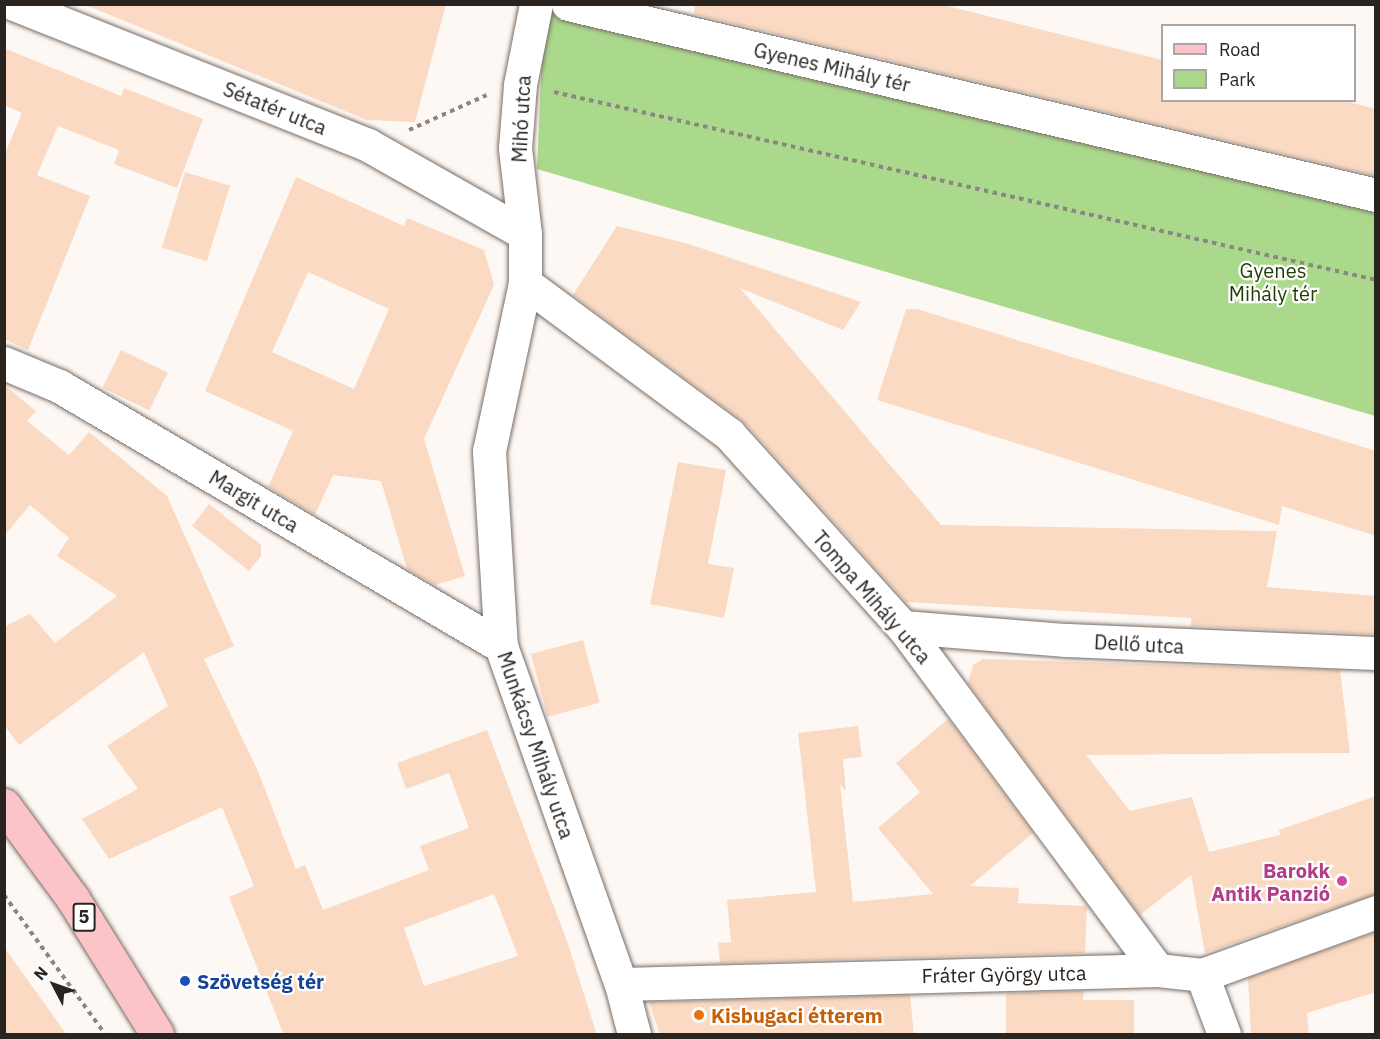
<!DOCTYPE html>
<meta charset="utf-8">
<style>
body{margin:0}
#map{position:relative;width:1380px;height:1039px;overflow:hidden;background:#fef8f4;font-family:"IBM Plex Sans",sans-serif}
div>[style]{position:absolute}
.green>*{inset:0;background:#aad98c}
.building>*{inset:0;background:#fadac2;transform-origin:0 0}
.path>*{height:4px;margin-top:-2px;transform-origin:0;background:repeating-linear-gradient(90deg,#8b8682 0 4.5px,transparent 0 9px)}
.roads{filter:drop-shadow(0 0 2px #796d65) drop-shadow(0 0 2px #796d65)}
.street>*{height:33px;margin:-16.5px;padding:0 16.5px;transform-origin:16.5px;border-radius:16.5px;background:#fff}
.primary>*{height:33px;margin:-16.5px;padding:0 16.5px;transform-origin:16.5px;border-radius:16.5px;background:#fcc4c8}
.dots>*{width:16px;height:16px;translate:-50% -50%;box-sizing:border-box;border:3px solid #fff;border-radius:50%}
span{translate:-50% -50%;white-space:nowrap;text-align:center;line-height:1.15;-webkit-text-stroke:4.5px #fff;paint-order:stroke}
.shield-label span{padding:2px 4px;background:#fff;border:2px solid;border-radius:4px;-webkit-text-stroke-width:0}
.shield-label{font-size:18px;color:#292420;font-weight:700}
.street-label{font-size:20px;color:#292420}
.park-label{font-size:20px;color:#1f3d03}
.hotel-label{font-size:20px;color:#b23c85;font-weight:700}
.right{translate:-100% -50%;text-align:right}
.transit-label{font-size:20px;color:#164399;font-weight:700}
.left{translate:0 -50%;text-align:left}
.food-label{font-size:20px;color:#c56008;font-weight:700}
.frame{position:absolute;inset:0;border:6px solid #292420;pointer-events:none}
.legend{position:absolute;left:1161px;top:24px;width:195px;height:78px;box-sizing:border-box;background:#fff;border:2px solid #a9a7a6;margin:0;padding:8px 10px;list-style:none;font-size:18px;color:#292420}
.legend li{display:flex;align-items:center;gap:12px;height:30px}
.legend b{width:30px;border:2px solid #a9a7a6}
.north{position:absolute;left:24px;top:955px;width:60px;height:60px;-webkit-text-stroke:4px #fff;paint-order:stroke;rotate:311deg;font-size:16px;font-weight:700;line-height:24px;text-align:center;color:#292420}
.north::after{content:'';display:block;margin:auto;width:21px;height:27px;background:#292420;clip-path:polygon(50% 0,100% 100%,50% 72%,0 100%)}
</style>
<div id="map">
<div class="green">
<div style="clip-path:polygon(544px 7px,1375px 206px,1375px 416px,537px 169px)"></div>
</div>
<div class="building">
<div style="clip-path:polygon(83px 4px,446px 4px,415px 122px,367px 120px)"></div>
<div style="clip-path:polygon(695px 4px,940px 4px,1162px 60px,1162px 100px,1341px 100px,1376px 109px,1376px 176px,719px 20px,694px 14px)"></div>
<div style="clip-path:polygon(4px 48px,121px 96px,124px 88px,203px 119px,177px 188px,114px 164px,119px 150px,58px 126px,37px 175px,90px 196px,28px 350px,4px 339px,4px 156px,22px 113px,4px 105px)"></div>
<div style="left:185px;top:172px;width:47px;height:79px;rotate:17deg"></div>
<div style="clip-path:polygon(evenodd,296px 177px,404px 226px,407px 218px,484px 250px,494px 285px,424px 439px,465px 576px,435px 585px,407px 569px,381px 481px,333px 475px,315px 515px,268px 487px,293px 431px,205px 391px,296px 177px,308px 272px,389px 309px,354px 389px,272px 352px,308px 272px)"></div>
<div style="clip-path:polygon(617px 226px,689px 244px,861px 302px,843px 330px,740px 288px,941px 525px,1277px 531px,1267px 587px,1376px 596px,1376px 634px,1191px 626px,1191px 618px,906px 602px,743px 421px,573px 295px)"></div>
<div style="clip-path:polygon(906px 309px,917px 309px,1376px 451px,1376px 536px,1282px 506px,1279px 525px,877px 400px)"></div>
<div style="left:121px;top:350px;width:52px;height:42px;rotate:26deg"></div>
<div style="clip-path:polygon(evenodd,4px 385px,36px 411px,27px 421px,69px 455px,89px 432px,167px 496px,234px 646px,204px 659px,257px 769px,296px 869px,305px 865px,323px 910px,429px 870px,420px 846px,469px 828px,449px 773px,406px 789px,397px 763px,487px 730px,567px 941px,597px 1035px,284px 1035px,229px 897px,254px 886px,222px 807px,109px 859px,82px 819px,138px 789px,107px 746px,168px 706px,144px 652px,19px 745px,4px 725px,4px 627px,30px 614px,55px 643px,117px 596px,57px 556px,69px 538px,30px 505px,4px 536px,4px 385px,494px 894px,518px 956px,424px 986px,404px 928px,494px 894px)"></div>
<div style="clip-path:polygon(678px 462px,726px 470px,708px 564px,734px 568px,724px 618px,650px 604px)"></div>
<div style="clip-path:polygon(209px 504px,261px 545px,261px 556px,249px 571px,192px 526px)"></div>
<div style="left:583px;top:640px;width:65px;height:54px;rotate:75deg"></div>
<div style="clip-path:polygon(983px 659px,1340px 670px,1350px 753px,1086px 755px,1130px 811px,1192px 797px,1209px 852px,1280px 835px,1279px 830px,1376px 796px,1376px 894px,1205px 953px,1191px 875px,1140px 915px,968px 683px,973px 665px)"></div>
<div style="clip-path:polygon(948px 719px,1033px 833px,970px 886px,1019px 888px,1018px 903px,1087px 906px,1085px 953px,720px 963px,718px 943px,731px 942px,727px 900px,816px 892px,798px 733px,858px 726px,862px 757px,843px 759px,846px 791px,840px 784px,853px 902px,933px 894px,878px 828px,920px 792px,896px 763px)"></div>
<div style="clip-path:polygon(1376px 932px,1376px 992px,1307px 1013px,1309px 1035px,1251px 1035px,1248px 978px)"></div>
<div style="clip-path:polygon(4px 947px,67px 1035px,4px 1035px)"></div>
<div style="clip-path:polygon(1084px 991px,1083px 1000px,1134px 1000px,1134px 1035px,1006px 1035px,1006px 993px)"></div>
<div style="clip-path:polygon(910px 995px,914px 1035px,660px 1035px,649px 1002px)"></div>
</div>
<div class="path">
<div style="left:554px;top:92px;width:843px;rotate:12.88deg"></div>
<div style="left:409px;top:130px;width:85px;rotate:-24.2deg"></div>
<div style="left:4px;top:895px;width:172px;rotate:54deg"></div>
</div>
<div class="roads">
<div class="street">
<div style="left:14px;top:4px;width:381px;rotate:21.7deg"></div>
<div style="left:368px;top:145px;width:180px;rotate:29.5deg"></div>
<div style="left:536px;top:4px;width:83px;rotate:101.2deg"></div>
<div style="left:520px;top:85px;width:63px;rotate:94.5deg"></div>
<div style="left:515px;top:148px;width:87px;rotate:83.4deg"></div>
<div style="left:525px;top:234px;width:49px;rotate:90deg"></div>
<div style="left:525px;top:283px;width:172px;rotate:102.1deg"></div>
<div style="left:489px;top:451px;width:195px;rotate:86.5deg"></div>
<div style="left:501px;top:646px;width:359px;rotate:70.5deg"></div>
<div style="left:621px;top:984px;width:52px;rotate:75.4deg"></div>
<div style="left:568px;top:4px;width:830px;rotate:13.3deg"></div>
<div style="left:525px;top:283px;width:254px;rotate:36.5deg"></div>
<div style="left:729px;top:434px;width:260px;rotate:48deg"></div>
<div style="left:903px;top:627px;width:427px;rotate:53.4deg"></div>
<div style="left:4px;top:363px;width:60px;rotate:22.7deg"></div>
<div style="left:59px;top:386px;width:513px;rotate:30.47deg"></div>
<div style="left:903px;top:627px;width:164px;rotate:4.6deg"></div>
<div style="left:1066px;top:640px;width:310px;rotate:2.4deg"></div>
<div style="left:1202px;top:975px;width:63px;rotate:69.6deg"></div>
<div style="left:621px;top:984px;width:537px;rotate:-1.49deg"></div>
<div style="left:1158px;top:970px;width:44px;rotate:6.5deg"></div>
<div style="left:1202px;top:975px;width:185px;rotate:-19.9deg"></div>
</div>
<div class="primary">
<div style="left:4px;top:805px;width:117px;rotate:53.7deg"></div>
<div style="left:73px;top:899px;width:159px;rotate:58.1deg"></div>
</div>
</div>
<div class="dots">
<div style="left:1342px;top:881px;background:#d1479c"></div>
<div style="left:185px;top:981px;background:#1a4fb4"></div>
<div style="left:699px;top:1015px;background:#e8710a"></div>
</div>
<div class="shield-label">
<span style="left:84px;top:917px">5</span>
</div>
<div class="street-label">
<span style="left:832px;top:67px;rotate:13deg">Gyenes Mihály tér</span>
<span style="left:275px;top:108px;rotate:22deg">Sétatér utca</span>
<span style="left:521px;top:119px;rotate:-87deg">Mihó utca</span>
<span style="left:254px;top:501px;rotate:31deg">Margit utca</span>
<span style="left:872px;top:597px;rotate:49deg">Tompa Mihály utca</span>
<span style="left:1139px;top:644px;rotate:3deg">Dellő utca</span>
<span style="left:536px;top:745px;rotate:71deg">Munkácsy Mihály utca</span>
<span style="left:1004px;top:974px;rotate:-1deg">Fráter György utca</span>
</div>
<div class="park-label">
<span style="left:1273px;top:282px">Gyenes<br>Mihály tér</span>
</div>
<div class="hotel-label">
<span class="right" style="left:1330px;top:882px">Barokk<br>Antik Panzió</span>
</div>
<div class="transit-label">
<span class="left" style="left:197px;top:981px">Szövetség tér</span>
</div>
<div class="food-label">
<span class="left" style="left:711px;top:1015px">Kisbugaci étterem</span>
</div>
<div class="frame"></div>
<ul class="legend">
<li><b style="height:8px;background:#fcc4c8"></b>Road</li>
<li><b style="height:16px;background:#aad98c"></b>Park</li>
</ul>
<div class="north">N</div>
</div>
